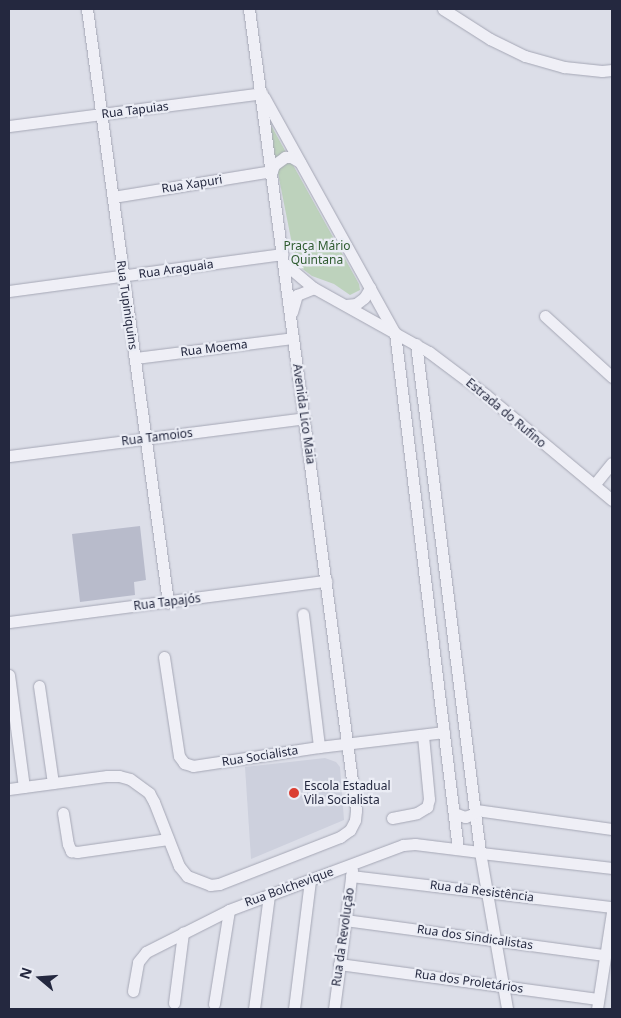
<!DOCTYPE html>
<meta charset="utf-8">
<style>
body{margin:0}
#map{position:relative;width:621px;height:1018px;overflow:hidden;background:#dcdee8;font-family:"Noto Sans",sans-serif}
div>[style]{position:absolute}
.built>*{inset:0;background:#cdd0dd}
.green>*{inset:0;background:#bdd2bc}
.building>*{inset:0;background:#b8bbcb}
.roads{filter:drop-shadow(0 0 1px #a5a7b5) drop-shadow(0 0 1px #a5a7b5)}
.minor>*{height:11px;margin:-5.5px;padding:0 5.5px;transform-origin:5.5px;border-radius:5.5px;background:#efeff6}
.dots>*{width:14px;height:14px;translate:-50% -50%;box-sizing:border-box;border:2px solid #ebedf5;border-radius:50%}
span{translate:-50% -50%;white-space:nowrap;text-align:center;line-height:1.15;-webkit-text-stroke:4.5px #ebedf5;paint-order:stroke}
.street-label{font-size:12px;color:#24283f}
.park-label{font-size:12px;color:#305c31}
.poi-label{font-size:12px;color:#24283f}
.left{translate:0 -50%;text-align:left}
.frame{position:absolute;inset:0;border:10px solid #24283f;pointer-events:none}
.north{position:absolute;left:15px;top:953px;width:50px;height:50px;-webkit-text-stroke:4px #ebedf5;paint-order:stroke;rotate:288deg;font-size:14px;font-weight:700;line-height:20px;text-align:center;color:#24283f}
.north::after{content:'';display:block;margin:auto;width:18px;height:22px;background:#24283f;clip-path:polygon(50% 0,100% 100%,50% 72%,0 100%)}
</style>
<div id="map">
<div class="built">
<div style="clip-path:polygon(325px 758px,336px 762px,340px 767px,344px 820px,251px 859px,245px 767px)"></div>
</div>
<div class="green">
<div style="clip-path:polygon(267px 118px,359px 284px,360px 290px,350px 295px,334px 284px,312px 276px,296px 264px)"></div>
</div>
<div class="building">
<div style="clip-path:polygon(140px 526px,146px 580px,134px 582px,135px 595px,80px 602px,72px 534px)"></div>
</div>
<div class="roads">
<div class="minor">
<div style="left:87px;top:9px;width:599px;rotate:82.22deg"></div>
<div style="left:443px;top:9px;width:56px;rotate:32.6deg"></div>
<div style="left:490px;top:39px;width:39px;rotate:26deg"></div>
<div style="left:525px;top:56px;width:41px;rotate:15.8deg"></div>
<div style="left:564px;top:67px;width:38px;rotate:6deg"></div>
<div style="left:602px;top:71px;width:10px;rotate:-6deg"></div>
<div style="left:264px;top:97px;width:270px;rotate:61deg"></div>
<div style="left:395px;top:333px;width:520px;rotate:83.04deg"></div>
<div style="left:9px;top:126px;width:255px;rotate:-7.4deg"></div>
<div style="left:113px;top:197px;width:161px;rotate:-9.3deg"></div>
<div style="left:272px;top:171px;width:6px;rotate:-72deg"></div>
<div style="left:274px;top:165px;width:14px;rotate:-36deg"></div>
<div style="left:285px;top:157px;width:6px"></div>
<div style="left:291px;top:157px;width:10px;rotate:29deg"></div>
<div style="left:285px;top:264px;width:38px;rotate:40deg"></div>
<div style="left:314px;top:288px;width:132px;rotate:29.1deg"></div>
<div style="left:429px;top:352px;width:71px;rotate:37deg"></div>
<div style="left:486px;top:395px;width:164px;rotate:39.8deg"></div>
<div style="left:9px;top:291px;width:276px;rotate:-7.7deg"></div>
<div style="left:346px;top:305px;width:10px;rotate:-6deg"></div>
<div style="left:356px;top:304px;width:10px;rotate:-37deg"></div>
<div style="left:364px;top:298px;width:12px;rotate:-59deg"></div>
<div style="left:292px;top:312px;width:18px;rotate:-74deg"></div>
<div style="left:297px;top:295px;width:18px;rotate:-22deg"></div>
<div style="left:545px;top:316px;width:91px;rotate:42.3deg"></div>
<div style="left:416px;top:344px;width:512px;rotate:82.82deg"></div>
<div style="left:480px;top:852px;width:159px;rotate:80.2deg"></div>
<div style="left:135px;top:358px;width:159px;rotate:-7.2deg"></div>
<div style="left:9px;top:456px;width:298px;rotate:-7.3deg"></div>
<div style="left:594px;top:485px;width:28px;rotate:-51deg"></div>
<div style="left:303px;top:614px;width:134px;rotate:83.1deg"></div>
<div style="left:9px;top:622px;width:320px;rotate:-7.4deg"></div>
<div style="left:164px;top:657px;width:100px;rotate:81.4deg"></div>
<div style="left:179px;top:756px;width:9px;rotate:54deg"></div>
<div style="left:184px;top:763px;width:9px;rotate:18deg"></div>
<div style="left:193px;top:766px;width:127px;rotate:-8.6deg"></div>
<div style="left:319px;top:747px;width:126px;rotate:-6.8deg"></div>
<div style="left:9px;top:675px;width:113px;rotate:82.4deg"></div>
<div style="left:39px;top:686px;width:98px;rotate:81.8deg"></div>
<div style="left:9px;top:789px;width:99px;rotate:-7.6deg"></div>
<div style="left:107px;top:776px;width:12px"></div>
<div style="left:119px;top:776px;width:11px;rotate:15deg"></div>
<div style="left:130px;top:779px;width:24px;rotate:36deg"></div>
<div style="left:149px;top:793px;width:10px;rotate:61deg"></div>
<div style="left:154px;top:802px;width:69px;rotate:68.7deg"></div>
<div style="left:179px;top:866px;width:13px;rotate:51deg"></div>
<div style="left:187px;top:876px;width:25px;rotate:21deg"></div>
<div style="left:210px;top:885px;width:9px;rotate:-6deg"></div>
<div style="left:219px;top:884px;width:130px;rotate:-21.2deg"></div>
<div style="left:340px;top:837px;width:12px;rotate:-35deg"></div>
<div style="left:350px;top:830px;width:11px;rotate:-63deg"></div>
<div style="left:355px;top:820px;width:10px;rotate:-84deg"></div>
<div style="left:356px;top:810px;width:808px;rotate:-97.61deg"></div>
<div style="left:63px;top:813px;width:31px;rotate:81deg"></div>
<div style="left:68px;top:844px;width:8px;rotate:67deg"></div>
<div style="left:71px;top:851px;width:6px;rotate:9deg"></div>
<div style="left:77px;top:852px;width:92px;rotate:-8.1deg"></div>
<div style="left:454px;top:813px;width:12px;rotate:20deg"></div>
<div style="left:465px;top:817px;width:9px;rotate:-21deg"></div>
<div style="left:473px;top:814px;width:5px;rotate:-53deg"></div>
<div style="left:476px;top:810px;width:137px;rotate:8deg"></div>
<div style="left:392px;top:818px;width:25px;rotate:-11deg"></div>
<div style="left:417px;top:813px;width:12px;rotate:-31deg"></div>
<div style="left:427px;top:807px;width:8px;rotate:-76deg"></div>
<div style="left:429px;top:799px;width:64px;rotate:-95.4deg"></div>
<div style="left:481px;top:853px;width:132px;rotate:6.5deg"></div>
<div style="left:351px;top:876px;width:263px;rotate:6.8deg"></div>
<div style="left:345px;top:920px;width:262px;rotate:7.7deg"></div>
<div style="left:339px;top:964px;width:261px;rotate:7.7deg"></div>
<div style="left:133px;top:991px;width:29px;rotate:-80deg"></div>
<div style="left:138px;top:962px;width:13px;rotate:-51deg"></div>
<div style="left:146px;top:952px;width:93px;rotate:-26.8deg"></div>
<div style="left:229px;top:910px;width:186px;rotate:-20.5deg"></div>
<div style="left:403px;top:845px;width:12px;rotate:-5deg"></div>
<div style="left:415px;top:844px;width:65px;rotate:7deg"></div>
<div style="left:174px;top:1003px;width:71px;rotate:-82.7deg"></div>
<div style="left:214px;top:1004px;width:95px;rotate:-80.9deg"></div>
<div style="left:254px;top:1009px;width:115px;rotate:-82.5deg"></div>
<div style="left:294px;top:1009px;width:130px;rotate:-82.9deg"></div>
<div style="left:334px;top:1009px;width:140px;rotate:-82.6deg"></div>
<div style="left:597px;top:1009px;width:98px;rotate:-81.2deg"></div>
</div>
</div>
<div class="dots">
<div style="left:294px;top:793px;background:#db3e32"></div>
</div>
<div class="street-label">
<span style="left:135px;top:110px;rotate:-7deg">Rua Tapuias</span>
<span style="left:192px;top:184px;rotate:-9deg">Rua Xapuri</span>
<span style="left:176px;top:269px;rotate:-8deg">Rua Araguaia</span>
<span style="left:127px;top:305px;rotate:82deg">Rua Tupiniquins</span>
<span style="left:214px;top:348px;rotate:-7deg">Rua Moema</span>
<span style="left:506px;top:413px;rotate:40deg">Estrada do Rufino</span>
<span style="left:304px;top:414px;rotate:82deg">Avenida Lico Maia</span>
<span style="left:157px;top:437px;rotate:-7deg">Rua Tamoios</span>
<span style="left:167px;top:602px;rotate:-7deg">Rua Tapajós</span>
<span style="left:260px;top:756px;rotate:-9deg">Rua Socialista</span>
<span style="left:289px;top:887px;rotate:-20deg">Rua Bolchevique</span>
<span style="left:482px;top:891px;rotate:7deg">Rua da Resistência</span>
<span style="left:343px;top:937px;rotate:-82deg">Rua da Revolução</span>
<span style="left:475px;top:937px;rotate:8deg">Rua dos Sindicalistas</span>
<span style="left:469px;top:981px;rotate:8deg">Rua dos Proletários</span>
</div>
<div class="park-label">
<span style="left:317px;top:253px">Praça Mário<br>Quintana</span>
</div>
<div class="poi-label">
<span class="left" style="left:304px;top:793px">Escola Estadual<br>Vila Socialista</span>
</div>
<div class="frame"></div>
<div class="north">N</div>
</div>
